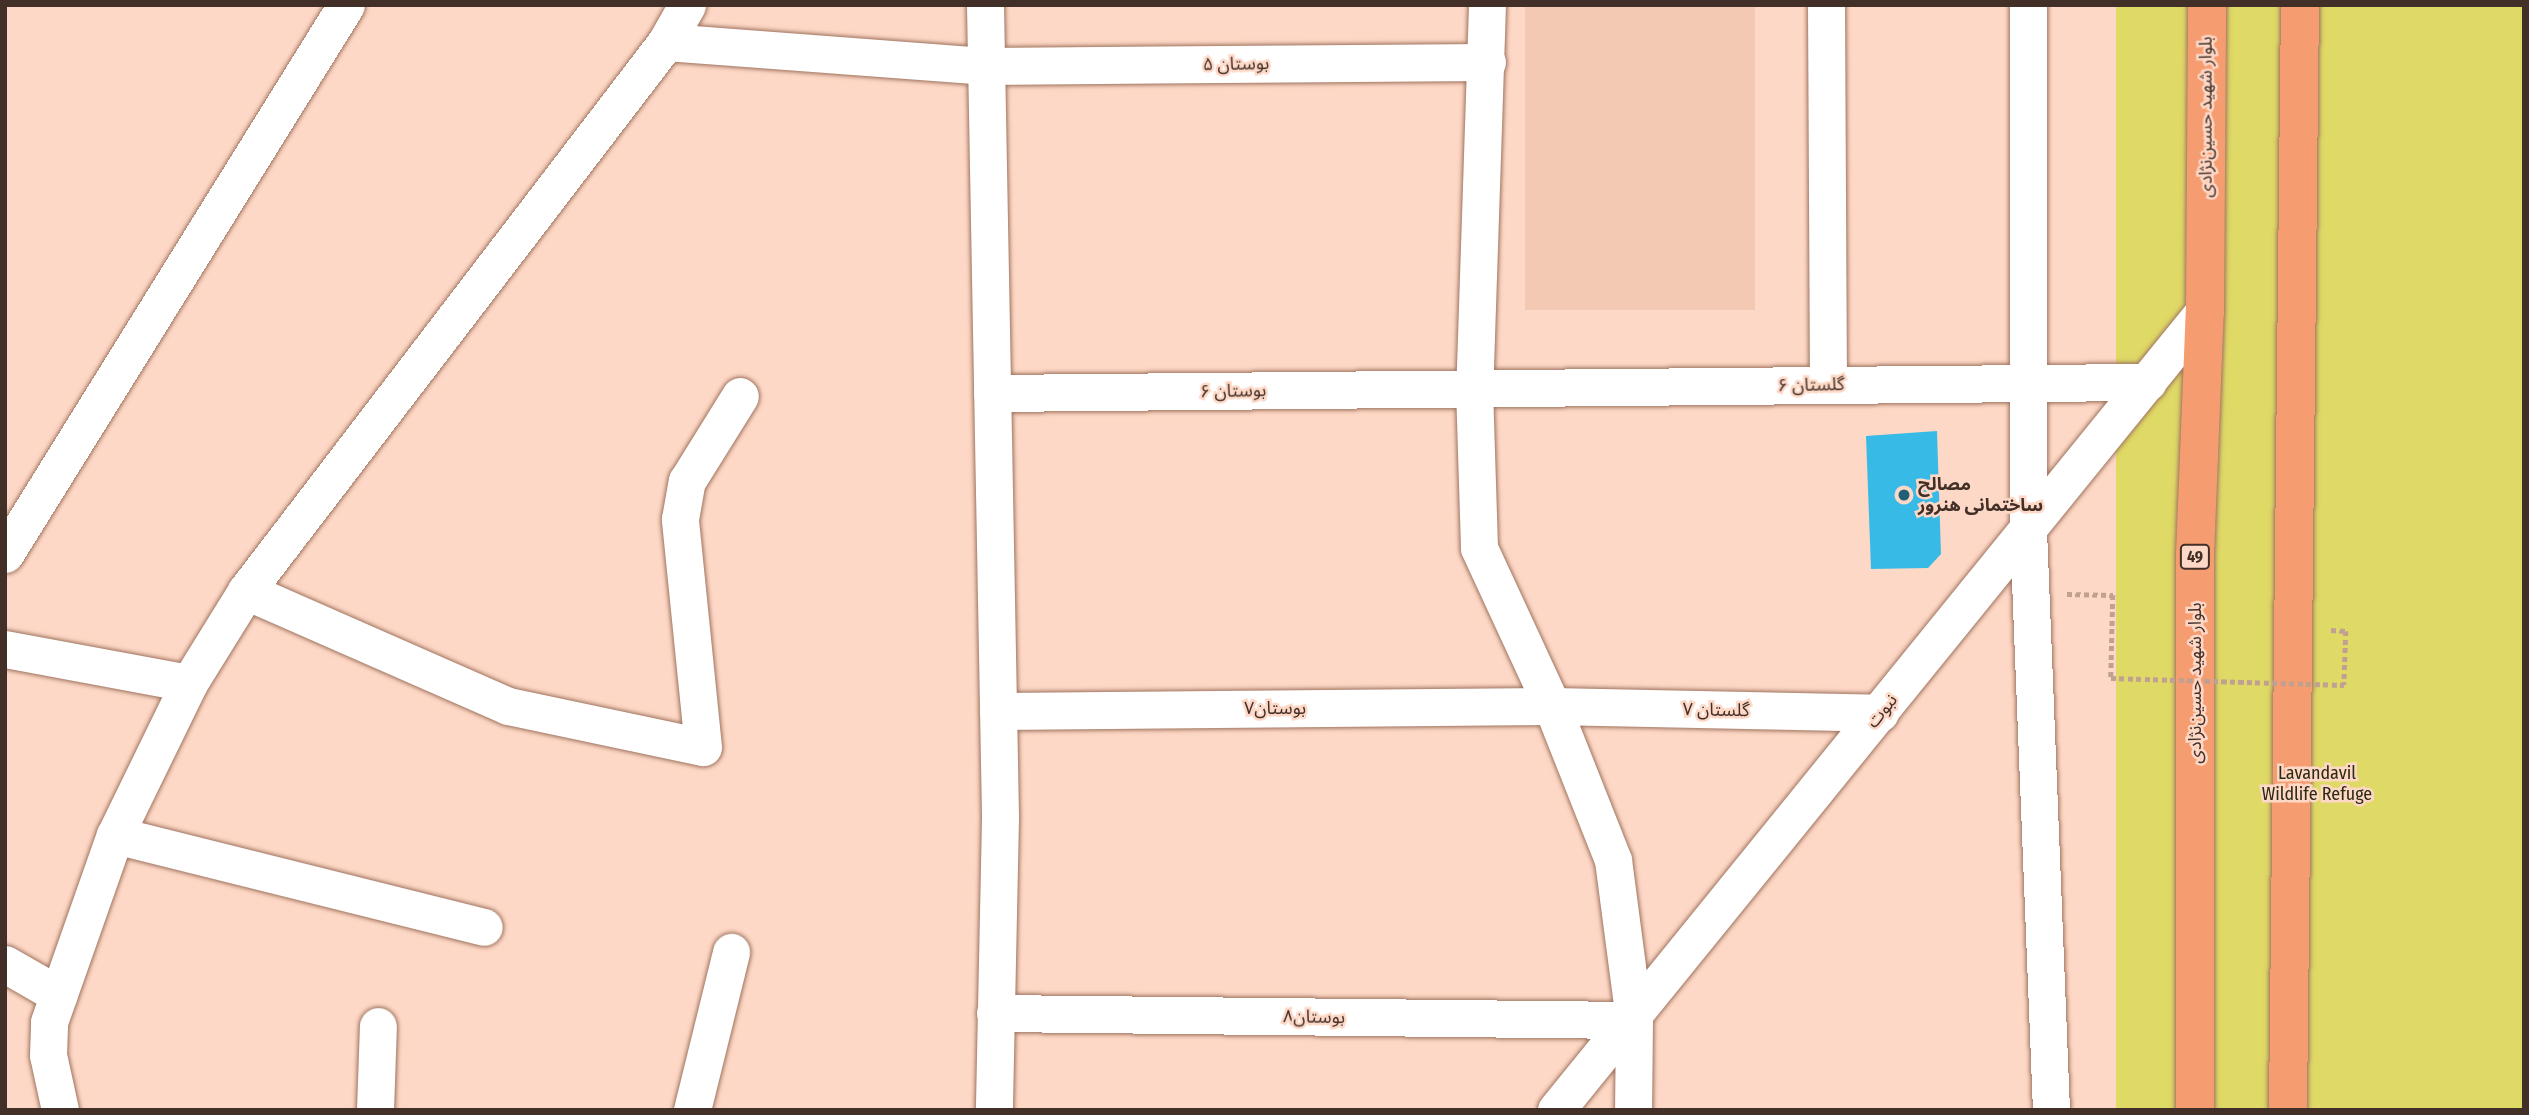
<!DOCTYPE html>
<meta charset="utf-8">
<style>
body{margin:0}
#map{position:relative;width:2529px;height:1115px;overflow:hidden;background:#fed8c6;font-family:"Fira Sans Condensed","Noto Sans Arabic",sans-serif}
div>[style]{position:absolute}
.built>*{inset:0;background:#f4c9b4;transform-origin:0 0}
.green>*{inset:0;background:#dfd966;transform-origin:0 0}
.building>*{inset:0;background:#38bae7}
.path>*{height:4.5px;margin-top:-2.25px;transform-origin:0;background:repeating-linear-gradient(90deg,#c0a091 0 5px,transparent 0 8.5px)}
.roads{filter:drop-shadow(0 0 2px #9f745f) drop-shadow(0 0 2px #9f745f)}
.minor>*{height:37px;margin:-18.5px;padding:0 18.5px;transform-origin:18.5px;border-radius:18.5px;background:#fff}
.highway>*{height:38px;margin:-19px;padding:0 19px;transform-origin:19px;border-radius:19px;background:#f69c71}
.path-bridge>*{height:4.5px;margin-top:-2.25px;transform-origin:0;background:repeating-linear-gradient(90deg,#c0a091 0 5px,transparent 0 8.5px)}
.dots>*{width:19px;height:19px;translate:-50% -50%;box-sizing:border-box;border:4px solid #fed8c6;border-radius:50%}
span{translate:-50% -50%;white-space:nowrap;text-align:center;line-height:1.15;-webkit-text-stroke:5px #fed8c6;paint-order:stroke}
.shield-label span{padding:2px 5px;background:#fed8c6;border:2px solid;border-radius:5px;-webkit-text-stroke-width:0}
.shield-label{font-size:16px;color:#422f27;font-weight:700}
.street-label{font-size:18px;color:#422f27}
.poi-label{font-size:18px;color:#422f27;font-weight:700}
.left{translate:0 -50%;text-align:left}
.park-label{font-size:18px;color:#2b2a13}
.frame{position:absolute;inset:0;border:7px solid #422f27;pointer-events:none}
</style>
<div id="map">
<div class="built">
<div style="left:1525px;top:5px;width:230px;height:305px"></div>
</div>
<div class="green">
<div style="left:2116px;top:5px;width:408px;height:1105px"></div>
</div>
<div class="building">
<div style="clip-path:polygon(1937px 431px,1941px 554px,1928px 568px,1871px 569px,1866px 436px)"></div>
</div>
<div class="path">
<div style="left:2067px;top:594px;width:46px;rotate:1.2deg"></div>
<div style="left:2113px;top:595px;width:83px;rotate:91.4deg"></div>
<div style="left:2331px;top:630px;width:15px;rotate:4deg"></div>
<div style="left:2346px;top:631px;width:54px;rotate:92.1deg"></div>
</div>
<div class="roads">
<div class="minor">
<div style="left:985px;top:5px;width:813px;rotate:88.94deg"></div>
<div style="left:1000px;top:818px;width:292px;rotate:91.2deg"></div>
<div style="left:1487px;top:5px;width:383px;rotate:91.9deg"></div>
<div style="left:1474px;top:388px;width:160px;rotate:88.2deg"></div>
<div style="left:1479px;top:548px;width:174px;rotate:65.2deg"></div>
<div style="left:1552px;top:706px;width:166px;rotate:68.4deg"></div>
<div style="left:1613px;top:860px;width:161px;rotate:82.5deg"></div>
<div style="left:1634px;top:1020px;width:90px;rotate:90.6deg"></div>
<div style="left:1826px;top:5px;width:380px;rotate:89.7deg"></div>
<div style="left:2028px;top:5px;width:525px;rotate:90deg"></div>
<div style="left:2028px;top:530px;width:580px;rotate:87.73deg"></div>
<div style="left:666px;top:42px;width:319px;rotate:4.3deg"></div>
<div style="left:984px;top:66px;width:503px;rotate:-0.46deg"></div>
<div style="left:992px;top:393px;width:1156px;rotate:-0.55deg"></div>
<div style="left:5px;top:554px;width:646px;rotate:-58.15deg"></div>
<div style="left:246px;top:591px;width:286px;rotate:23.7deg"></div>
<div style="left:508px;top:706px;width:199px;rotate:11.9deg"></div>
<div style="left:703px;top:747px;width:229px;rotate:-95.8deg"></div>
<div style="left:680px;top:519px;width:39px;rotate:-80deg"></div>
<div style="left:687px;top:481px;width:100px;rotate:-58.1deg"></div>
<div style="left:5px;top:649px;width:187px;rotate:10.5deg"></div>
<div style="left:998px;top:711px;width:554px;rotate:-0.52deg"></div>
<div style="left:1552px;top:706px;width:328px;rotate:1.2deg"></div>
<div style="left:115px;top:835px;width:380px;rotate:14deg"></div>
<div style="left:5px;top:964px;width:62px;rotate:29.9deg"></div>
<div style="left:995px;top:1013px;width:639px;rotate:0.63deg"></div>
<div style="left:60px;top:1110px;width:56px;rotate:-102.3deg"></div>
<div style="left:48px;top:1055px;width:33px;rotate:-88deg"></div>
<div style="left:49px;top:1022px;width:198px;rotate:-70.6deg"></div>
<div style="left:115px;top:835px;width:169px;rotate:-64deg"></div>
<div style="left:189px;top:683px;width:108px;rotate:-58.2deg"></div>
<div style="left:246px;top:591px;width:691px;rotate:-52.58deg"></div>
<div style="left:666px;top:42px;width:43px;rotate:-60.4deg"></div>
<div style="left:375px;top:1110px;width:84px;rotate:-88deg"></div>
<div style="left:692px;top:1110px;width:163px;rotate:-76.1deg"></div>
<div style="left:1556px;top:1110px;width:1030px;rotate:-50.95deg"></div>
</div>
<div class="highway">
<div style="left:2195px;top:1110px;width:555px;rotate:-90deg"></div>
<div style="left:2195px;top:555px;width:245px;rotate:-87.7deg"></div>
<div style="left:2205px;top:310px;width:305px;rotate:-89.6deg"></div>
<div style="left:2288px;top:1110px;width:1105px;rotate:-89.38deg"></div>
</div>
</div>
<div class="path-bridge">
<div style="left:2111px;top:678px;width:233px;rotate:1.7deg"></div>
</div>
<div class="dots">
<div style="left:1904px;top:495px;background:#215f76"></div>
</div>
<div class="shield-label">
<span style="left:2195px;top:557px">49</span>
</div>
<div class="street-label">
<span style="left:1236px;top:64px;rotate:-1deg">بوستان ۵</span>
<span style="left:2206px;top:117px;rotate:-90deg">بلوار شهید حسین‌نژادی</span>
<span style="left:1811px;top:385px;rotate:-1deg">گلستان ۶</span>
<span style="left:1233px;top:391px;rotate:-1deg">بوستان ۶</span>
<span style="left:2195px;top:683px;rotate:-90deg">بلوار شهید حسین‌نژادی</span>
<span style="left:1275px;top:708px">بوستان۷</span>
<span style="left:1716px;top:710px;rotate:1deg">گلستان ۷</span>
<span style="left:1882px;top:711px;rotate:-51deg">نبوت</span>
<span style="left:1314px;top:1017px;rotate:1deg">بوستان۸</span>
</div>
<div class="poi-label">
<span class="left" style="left:1918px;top:495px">مصالح<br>ساختمانی هنرور</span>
</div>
<div class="park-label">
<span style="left:2317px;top:784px">Lavandavil<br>Wildlife Refuge</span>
</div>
<div class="frame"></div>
</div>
